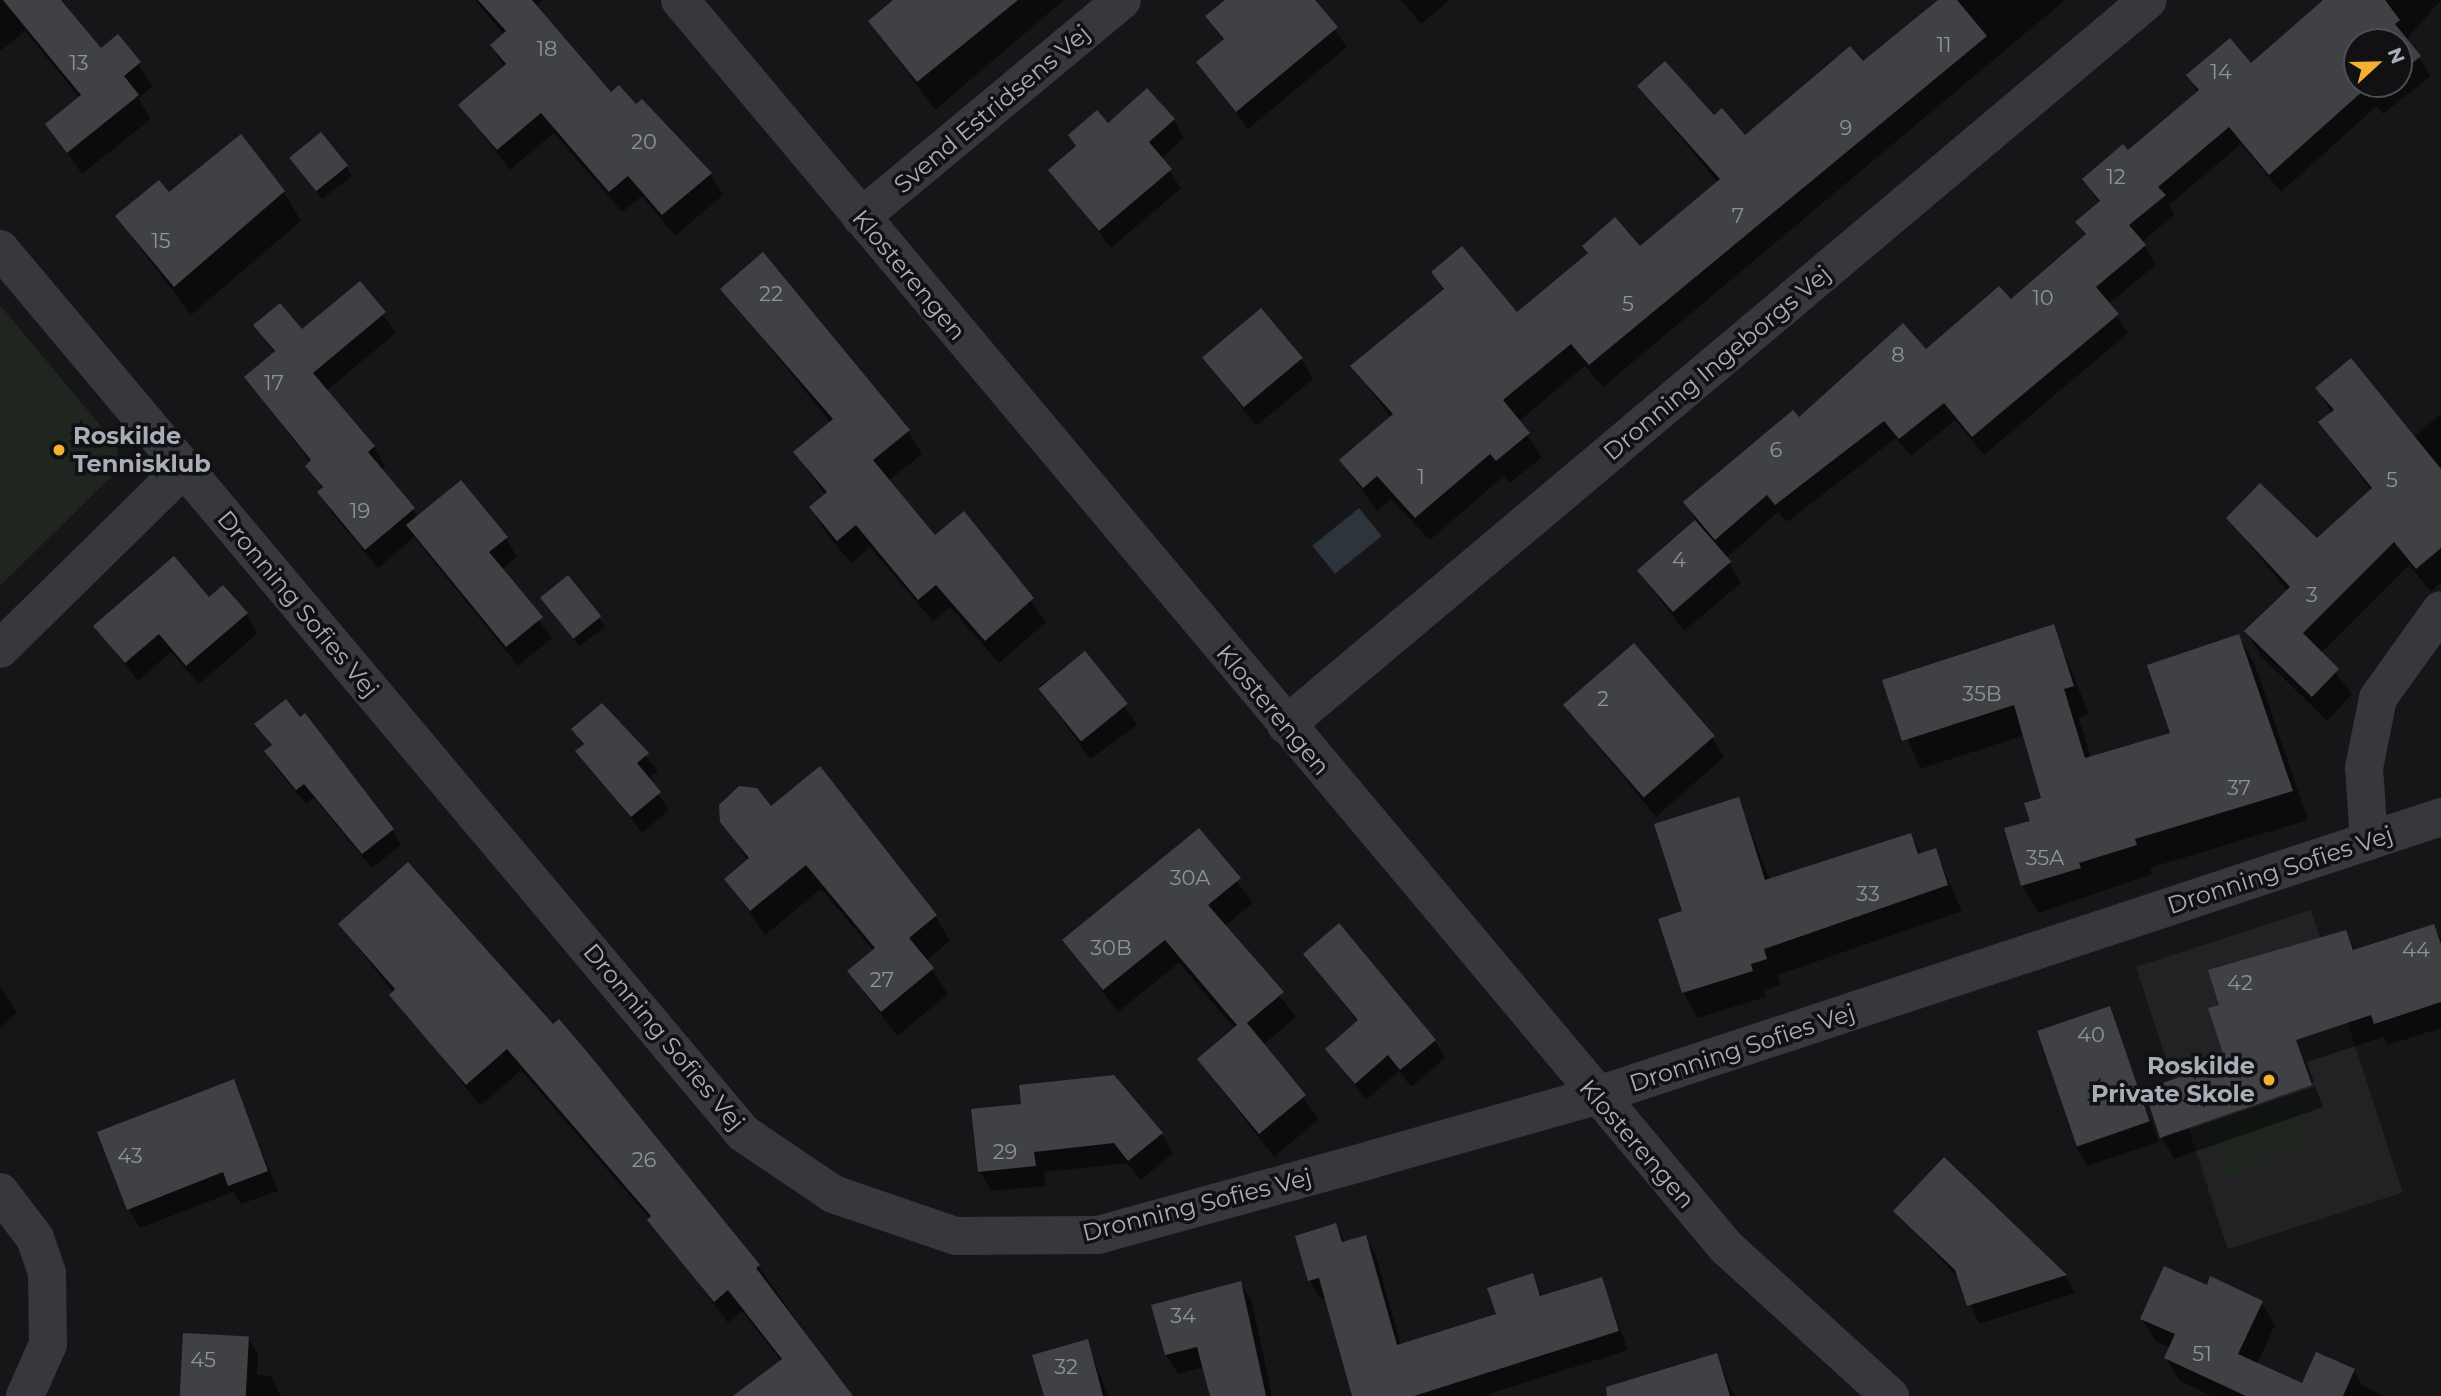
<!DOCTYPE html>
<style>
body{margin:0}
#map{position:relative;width:2441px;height:1396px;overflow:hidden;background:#161618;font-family:Montserrat,sans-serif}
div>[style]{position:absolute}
.built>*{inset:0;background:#222225;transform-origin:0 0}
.green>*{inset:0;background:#1e261f;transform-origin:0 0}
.water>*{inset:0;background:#2c353c;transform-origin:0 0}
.shadow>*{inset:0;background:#0007;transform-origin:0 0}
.building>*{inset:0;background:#404145;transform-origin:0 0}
.minor>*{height:38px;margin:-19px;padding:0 19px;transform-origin:19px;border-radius:19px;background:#37383d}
.tertiary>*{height:38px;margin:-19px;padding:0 19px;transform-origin:19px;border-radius:19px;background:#37383d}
.dots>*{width:19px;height:19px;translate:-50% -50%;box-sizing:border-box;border:4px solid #111113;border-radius:50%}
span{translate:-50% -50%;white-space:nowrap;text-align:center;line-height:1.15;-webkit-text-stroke:7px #111113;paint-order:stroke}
.number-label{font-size:21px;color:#8e929b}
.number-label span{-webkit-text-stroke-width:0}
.street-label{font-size:24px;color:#a8adb8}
.poi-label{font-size:24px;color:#a8adb8;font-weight:700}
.left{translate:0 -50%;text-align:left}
.right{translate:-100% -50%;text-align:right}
.north{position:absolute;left:2343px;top:28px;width:70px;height:70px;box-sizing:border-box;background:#111113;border:2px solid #4d4f55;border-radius:50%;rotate:68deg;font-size:19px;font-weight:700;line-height:28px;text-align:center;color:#a8adb8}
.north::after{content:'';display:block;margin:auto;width:24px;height:32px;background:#f2b134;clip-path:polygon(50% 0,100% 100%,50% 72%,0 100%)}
</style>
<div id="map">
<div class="built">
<div style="left:2311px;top:910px;width:297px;height:184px;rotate:72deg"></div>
</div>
<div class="green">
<div style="clip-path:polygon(0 305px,115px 443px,119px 458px,117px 471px,0 586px)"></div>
<div style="left:2297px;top:1099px;width:50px;height:94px;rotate:71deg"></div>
</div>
<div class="water">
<div style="left:1359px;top:508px;width:36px;height:60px;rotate:51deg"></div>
</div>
<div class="shadow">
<div style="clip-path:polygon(0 0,62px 0,100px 51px,118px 36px,153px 86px,138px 98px,151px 119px,82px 174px,47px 124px,80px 98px,25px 31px,0 51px)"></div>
<div style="clip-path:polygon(475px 0,542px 0,537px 8px,611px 94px,635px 106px,711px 174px,723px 195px,675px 236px,642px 196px,622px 212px,554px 133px,510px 170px,460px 105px,504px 67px,492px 46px,504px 35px)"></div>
<div style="clip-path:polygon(896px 0,1064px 0,935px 110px,870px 21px)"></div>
<div style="clip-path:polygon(1228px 0,1313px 0,1347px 47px,1248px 129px,1198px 62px,1224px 42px,1207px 17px)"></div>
<div style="clip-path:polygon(1401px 0,1450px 0,1421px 24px)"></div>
<div style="clip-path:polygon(1940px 0,2065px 0,1603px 387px,1585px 366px,1518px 422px,1542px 457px,1510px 483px,1504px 476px,1430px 540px,1391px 499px,1377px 511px,1341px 461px,1391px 418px,1353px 366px,1444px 292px,1433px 272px,1517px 315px,1640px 249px,1718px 183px,1639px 87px,1714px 117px,1745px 138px,1863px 64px)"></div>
<div style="clip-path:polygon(evenodd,2327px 0,2441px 0,2406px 40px,2431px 76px,2383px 114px,2377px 106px,2281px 192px,2241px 144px,2169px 205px,2175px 214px,2142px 242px,2156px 265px,2108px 304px,2128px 333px,1984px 455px,1955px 420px,1911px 456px,1896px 438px,1787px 522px,1778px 512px,1726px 558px,1741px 583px,1684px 631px,1638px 570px,1697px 522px,1685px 503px,1799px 420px,2011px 301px,2086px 236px,2078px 222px,2099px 203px,2084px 180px,2128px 153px,2198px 93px,2189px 76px,2251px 66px,2327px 0,2357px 42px,2399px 42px,2399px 84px,2357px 84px,2357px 42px)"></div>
<div style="clip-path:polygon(1174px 120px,1184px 138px,1161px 159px,1181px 188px,1111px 248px,1050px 170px,1108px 125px)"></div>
<div style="clip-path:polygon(292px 158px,346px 166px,352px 176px,322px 199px)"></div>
<div style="clip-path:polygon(284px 192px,301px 221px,191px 315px,117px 217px)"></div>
<div style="clip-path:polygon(360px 284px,396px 333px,326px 391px,374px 447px,385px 466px,381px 470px,418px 517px,506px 538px,517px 557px,501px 570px,552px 638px,518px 666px,414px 537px,378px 568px,331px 512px,311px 463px,246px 378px,275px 354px,256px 325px,302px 332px)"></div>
<div style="clip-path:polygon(723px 290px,908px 431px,922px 454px,888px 481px,935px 538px,964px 513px,1046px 622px,999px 663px,950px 607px,933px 621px,870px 547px,851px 563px,824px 530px,811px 507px,826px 496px,795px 452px,831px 423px)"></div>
<div style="clip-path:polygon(1204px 358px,1301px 359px,1313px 379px,1256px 426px)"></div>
<div style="clip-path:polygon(2317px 388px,2413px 438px,2441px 413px,2441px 583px,2431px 592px,2409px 565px,2321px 653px,2352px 694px,2327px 721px,2261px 656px,2247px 632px,2288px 592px,2228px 518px,2317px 541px,2371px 491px,2321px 423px,2332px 414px)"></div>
<div style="left:568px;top:577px;width:62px;height:33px;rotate:53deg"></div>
<div style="clip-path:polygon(209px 599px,246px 614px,257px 634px,199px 684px,171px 652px,138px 681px,95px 626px)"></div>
<div style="clip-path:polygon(2053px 626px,2089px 714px,2079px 718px,2091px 758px,2172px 734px,2239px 636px,2255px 665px,2308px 820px,2150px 868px,2152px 874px,2039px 913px,2022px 885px,2032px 822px,2043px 799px,2025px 735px,1920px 769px,1885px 681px)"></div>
<div style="left:1085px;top:653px;width:89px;height:58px;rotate:54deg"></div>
<div style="clip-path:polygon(602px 705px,658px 771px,648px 779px,669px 810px,642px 833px,578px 751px,583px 746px,574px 729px)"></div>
<div style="clip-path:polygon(1565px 705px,1712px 737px,1724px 757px,1656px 817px)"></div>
<div style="clip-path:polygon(257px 724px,392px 830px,401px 845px,372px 868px,314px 798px,306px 804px,275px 767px,266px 752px,272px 747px)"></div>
<div style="clip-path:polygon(1738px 799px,1770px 880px,1910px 835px,1921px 854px,1935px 850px,1962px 911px,1777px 975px,1780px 985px,1764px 990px,1766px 997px,1698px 1018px,1683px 992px,1684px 913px)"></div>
<div style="clip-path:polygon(771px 809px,935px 916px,950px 941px,926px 961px,948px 994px,897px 1036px,849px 972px,874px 951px,821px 889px,765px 935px,726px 880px,748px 861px,722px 821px)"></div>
<div style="clip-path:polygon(1199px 830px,1253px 903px,1225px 926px,1296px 1017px,1263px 1045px,1319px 1119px,1274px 1157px,1199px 1060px,1235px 1029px,1179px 963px,1118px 1012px,1065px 940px)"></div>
<div style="clip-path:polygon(408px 865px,758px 1266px,851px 1396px,752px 1396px,781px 1361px,742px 1311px,728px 1323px,650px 1219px,521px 1070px,480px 1106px,340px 924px)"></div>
<div style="clip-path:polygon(2434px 926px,2441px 939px,2441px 1028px,2388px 1045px,2383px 1037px,2307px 1062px,2314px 1082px,2163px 1138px,2315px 1086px,2323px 1107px,2174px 1159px,2162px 1137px,2146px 1090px,2228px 1063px,2211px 1009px,2221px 1006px,2211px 971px,2346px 933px,2356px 951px)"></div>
<div style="clip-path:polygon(1305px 954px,1435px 1041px,1445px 1058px,1411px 1087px,1399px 1071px,1366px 1100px,1327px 1049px,1358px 1022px)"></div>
<div style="clip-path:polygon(0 987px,17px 1012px,0 1029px)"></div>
<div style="clip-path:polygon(2109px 1008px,2159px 1142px,2087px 1166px,2076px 1146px)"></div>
<div style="clip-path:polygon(233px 1081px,278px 1191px,241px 1204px,233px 1192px,140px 1228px,129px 1209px)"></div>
<div style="clip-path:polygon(973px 1111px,1162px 1134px,1173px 1153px,1141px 1180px,1127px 1163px,1044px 1172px,1046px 1186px,991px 1191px,980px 1172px)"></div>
<div style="clip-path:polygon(1944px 1160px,2065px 1276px,2075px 1293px,1979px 1324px,1961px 1281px,1896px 1211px)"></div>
<div style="clip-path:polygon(1336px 1225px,1346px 1243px,1365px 1237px,1376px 1256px,1401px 1345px,1498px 1315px,1532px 1276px,1543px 1297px,1601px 1279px,1628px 1350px,1483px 1396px,1354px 1396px,1326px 1297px,1320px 1299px,1310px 1281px,1297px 1237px)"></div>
<div style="clip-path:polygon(1241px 1283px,1252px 1302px,1272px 1396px,1212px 1396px,1204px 1367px,1178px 1374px,1166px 1355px)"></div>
<div style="clip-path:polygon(2208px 1287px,2261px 1302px,2275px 1325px,2257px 1364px,2303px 1385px,2354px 1371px,2363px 1386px,2384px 1396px,2212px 1396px,2180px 1381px,2166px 1358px,2171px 1348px,2156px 1342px,2142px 1319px)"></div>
<div style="clip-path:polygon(248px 1338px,258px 1355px,257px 1375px,271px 1376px,281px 1396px,183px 1396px)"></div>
<div style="clip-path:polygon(1087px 1341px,1108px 1396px,1046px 1396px)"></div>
<div style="clip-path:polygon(1716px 1355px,1734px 1396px,1678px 1396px)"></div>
</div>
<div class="building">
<div style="clip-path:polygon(3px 0,61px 0,101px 48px,118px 34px,141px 62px,124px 76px,139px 95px,67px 153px,45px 124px,81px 95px)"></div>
<div style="clip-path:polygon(478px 0,532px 0,611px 92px,619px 85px,636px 104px,642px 99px,712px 173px,662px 215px,628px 176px,609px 192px,541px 113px,497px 150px,458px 105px,506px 64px,490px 45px,506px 31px)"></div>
<div style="clip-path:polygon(893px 0,1018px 0,917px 82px,868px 21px)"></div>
<div style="clip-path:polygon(1225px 0,1315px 0,1338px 27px,1236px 112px,1196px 62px,1224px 39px,1205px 16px)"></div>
<div style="clip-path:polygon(1938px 0,1957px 0,1987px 36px,1589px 365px,1571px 344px,1503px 400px,1530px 433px,1496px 461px,1490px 454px,1415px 518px,1377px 476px,1363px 488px,1339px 460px,1393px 414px,1350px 366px,1444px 289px,1431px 272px,1462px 246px,1517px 312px,1588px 253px,1582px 246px,1615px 217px,1640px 246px,1720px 179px,1637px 86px,1665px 61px,1714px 115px,1722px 108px,1745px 135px,1850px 46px,1863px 61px)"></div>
<div style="clip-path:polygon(2323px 0,2385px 0,2400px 20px,2395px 24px,2421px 56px,2399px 74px,2399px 42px,2357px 42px,2357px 84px,2387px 84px,2372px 97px,2365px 89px,2269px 175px,2229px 127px,2158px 187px,2166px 195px,2129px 225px,2146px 245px,2096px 287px,2119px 314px,1972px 437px,1944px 403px,1899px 439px,1884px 421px,1775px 505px,1767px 495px,1715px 540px,1683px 502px,1793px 410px,1799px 417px,1903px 323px,1926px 349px,1999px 286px,2011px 299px,2086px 234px,2075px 222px,2100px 201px,2082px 179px,2123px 144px,2128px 150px,2199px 90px,2186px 75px,2230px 38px,2251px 63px)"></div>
<div style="clip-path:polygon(1147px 88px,1175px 119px,1149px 142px,1172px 169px,1099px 231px,1048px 170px,1076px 146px,1068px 135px,1097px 110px,1108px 123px)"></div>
<div style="left:321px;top:132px;width:43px;height:41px;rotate:51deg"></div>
<div style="clip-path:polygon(241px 134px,285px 191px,174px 287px,115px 216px,159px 180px,169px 192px)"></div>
<div style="clip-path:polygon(763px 252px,910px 430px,873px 460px,935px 535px,964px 511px,1034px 598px,985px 641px,936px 585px,918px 600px,856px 525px,837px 541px,809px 507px,827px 492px,793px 452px,833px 419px,720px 289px)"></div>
<div style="clip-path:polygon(360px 281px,386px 312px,313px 373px,375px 446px,368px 452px,415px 508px,365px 550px,317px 492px,323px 487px,305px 466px,311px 460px,244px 377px,275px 351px,253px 325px,280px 303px,302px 329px)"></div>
<div style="left:1261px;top:308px;width:65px;height:77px;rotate:50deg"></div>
<div style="clip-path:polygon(2351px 358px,2441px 469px,2441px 548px,2416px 569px,2394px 542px,2303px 633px,2339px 669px,2312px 697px,2244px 631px,2290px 587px,2226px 518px,2260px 483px,2317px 538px,2372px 488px,2318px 422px,2334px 410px,2315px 388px)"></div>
<div style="clip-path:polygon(461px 480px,508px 537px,489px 552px,543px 617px,506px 647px,406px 525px)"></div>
<div style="left:1695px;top:520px;width:55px;height:77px;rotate:49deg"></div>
<div style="clip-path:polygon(174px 556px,209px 597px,223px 585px,248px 613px,186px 666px,159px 634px,125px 663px,93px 626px)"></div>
<div style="left:568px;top:575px;width:53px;height:36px;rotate:51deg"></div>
<div style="clip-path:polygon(2054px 624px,2074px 686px,2064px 689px,2085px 758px,2170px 733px,2147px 665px,2239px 634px,2293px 791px,2135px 839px,2137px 845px,2079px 863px,2081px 868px,2021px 886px,2004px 828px,2030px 821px,2024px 803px,2041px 798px,2014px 705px,1902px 741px,1882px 680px)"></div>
<div style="left:1634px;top:643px;width:123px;height:94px;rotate:49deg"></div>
<div style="left:1085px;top:651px;width:68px;height:60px;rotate:51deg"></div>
<div style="clip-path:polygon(286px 699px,300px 717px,305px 713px,394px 829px,362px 854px,304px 784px,296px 790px,264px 751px,272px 745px,254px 724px)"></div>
<div style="clip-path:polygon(602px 703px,649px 753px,637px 763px,661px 792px,631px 817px,575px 751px,584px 744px,571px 729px)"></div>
<div style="clip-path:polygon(820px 766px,937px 915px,909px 938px,934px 968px,881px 1012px,847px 971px,875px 948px,806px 865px,750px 911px,724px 879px,749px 858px,720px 822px,719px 805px,739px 786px,757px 788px,771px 806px)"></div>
<div style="clip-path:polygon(1739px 797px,1765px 880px,1911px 833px,1918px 854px,1936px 848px,1948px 885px,1764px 949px,1767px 959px,1751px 964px,1753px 971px,1682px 993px,1658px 919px,1682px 911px,1654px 824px)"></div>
<div style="clip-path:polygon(1199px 828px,1241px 878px,1208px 905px,1284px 992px,1247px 1023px,1306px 1095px,1259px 1134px,1197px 1059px,1237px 1025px,1165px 940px,1103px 990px,1062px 940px)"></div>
<div style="clip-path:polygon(408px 862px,553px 1024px,559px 1019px,588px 1053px,760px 1265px,756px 1268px,853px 1396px,733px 1396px,782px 1359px,728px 1290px,714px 1302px,647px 1220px,651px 1216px,507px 1049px,466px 1085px,389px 995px,395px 989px,338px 924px)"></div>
<div style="clip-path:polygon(1339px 923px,1436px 1040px,1400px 1070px,1388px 1055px,1355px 1084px,1325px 1049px,1358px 1020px,1303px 954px)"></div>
<div style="clip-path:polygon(2434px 924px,2441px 944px,2441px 1002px,2374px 1024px,2371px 1015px,2296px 1040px,2312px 1085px,2160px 1138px,2144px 1089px,2226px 1062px,2208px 1008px,2219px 1005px,2208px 970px,2346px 930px,2353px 950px)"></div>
<div style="left:2110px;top:1006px;width:122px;height:77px;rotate:71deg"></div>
<div style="clip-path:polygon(1114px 1075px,1163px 1133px,1128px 1161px,1114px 1143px,1034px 1152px,1036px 1166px,978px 1172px,971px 1109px,1021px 1104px,1019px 1085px)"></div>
<div style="clip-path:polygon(234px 1079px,268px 1171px,228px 1186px,223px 1172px,127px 1210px,97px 1132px)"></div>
<div style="clip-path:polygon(1944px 1157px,2067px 1275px,1967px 1306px,1955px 1270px,1893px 1211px)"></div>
<div style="clip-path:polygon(1336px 1223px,1342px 1242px,1366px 1235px,1397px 1345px,1496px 1314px,1487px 1288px,1533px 1273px,1540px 1296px,1602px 1277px,1619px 1331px,1414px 1396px,1352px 1396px,1319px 1278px,1308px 1281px,1295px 1236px)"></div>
<div style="clip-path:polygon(2164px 1266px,2207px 1285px,2210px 1276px,2263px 1301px,2238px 1354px,2302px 1383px,2316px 1352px,2355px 1369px,2343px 1396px,2246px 1396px,2164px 1358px,2175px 1334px,2140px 1319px)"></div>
<div style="clip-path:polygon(1241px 1281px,1266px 1396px,1210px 1396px,1197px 1347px,1165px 1355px,1151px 1305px)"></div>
<div style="left:183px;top:1333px;width:66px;height:63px;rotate:3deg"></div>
<div style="clip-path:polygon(1088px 1339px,1103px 1396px,1044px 1396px,1032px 1355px)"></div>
<div style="clip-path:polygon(1717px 1353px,1730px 1396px,1607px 1396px,1606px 1387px)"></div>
</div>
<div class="minor">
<div style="left:861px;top:217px;width:339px;rotate:-39.7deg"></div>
<div style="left:0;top:249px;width:1155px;rotate:49.95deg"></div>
<div style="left:743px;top:1133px;width:109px;rotate:34.1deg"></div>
<div style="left:833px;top:1194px;width:130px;rotate:18.9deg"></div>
<div style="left:956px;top:1236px;width:142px;rotate:-0.4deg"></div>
<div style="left:1098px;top:1235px;width:285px;rotate:-15.4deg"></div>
<div style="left:1373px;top:1159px;width:231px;rotate:-15.8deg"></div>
<div style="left:1595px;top:1096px;width:891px;rotate:-18.25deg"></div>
<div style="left:0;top:649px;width:258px;rotate:-44.5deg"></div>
<div style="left:1286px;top:725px;width:1126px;rotate:-40.07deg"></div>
<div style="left:2369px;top:841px;width:73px;rotate:-93.9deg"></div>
<div style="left:2364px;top:768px;width:71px;rotate:-78.7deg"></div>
<div style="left:2378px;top:698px;width:108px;rotate:-54.4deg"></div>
<div style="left:0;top:1192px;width:58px;rotate:52.7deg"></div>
<div style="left:35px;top:1238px;width:37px;rotate:71deg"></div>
<div style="left:47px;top:1273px;width:71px;rotate:89.2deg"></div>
<div style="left:48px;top:1344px;width:57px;rotate:113.9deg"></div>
</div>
<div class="tertiary">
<div style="left:680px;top:0;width:1628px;rotate:50.01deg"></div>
<div style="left:1726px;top:1247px;width:222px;rotate:42.3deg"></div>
</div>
<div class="dots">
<div style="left:59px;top:450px;background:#f2b134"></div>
<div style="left:2269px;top:1080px;background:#f2b134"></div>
</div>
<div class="number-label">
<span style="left:1944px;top:45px">11</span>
<span style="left:547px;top:49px">18</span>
<span style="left:79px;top:63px">13</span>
<span style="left:2221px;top:72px">14</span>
<span style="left:1846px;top:128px">9</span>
<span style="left:644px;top:142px">20</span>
<span style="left:2116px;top:177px">12</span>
<span style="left:1738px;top:216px">7</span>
<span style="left:161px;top:241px">15</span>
<span style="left:771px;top:294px">22</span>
<span style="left:2043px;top:298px">10</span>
<span style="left:1628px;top:304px">5</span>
<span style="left:1898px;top:355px">8</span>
<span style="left:274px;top:383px">17</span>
<span style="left:1776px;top:450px">6</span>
<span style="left:1421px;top:477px">1</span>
<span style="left:2392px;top:480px">5</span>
<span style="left:360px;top:511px">19</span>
<span style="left:1679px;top:560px">4</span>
<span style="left:2312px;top:595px">3</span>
<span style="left:1982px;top:694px">35B</span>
<span style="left:1603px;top:699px">2</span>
<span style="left:2239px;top:788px">37</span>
<span style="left:2045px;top:858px">35A</span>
<span style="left:1190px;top:878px">30A</span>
<span style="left:1868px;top:894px">33</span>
<span style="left:1111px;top:948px">30B</span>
<span style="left:2416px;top:950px">44</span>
<span style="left:882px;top:980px">27</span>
<span style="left:2240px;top:983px">42</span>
<span style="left:2091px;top:1035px">40</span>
<span style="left:1005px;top:1152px">29</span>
<span style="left:130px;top:1156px">43</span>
<span style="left:644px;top:1160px">26</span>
<span style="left:1183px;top:1316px">34</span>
<span style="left:2202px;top:1354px">51</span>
<span style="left:203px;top:1360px">45</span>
<span style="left:1066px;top:1367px">32</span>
</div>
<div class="street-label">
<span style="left:992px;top:109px;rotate:-40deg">Svend Estridsens Vej</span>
<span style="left:909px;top:275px;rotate:50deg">Klosterengen</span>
<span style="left:1717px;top:363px;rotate:-40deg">Dronning Ingeborgs Vej</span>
<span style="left:298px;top:604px;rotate:50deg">Dronning Sofies Vej</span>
<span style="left:1273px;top:710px;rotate:50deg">Klosterengen</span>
<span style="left:2280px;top:870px;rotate:-18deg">Dronning Sofies Vej</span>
<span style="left:664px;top:1037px;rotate:50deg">Dronning Sofies Vej</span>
<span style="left:1742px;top:1048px;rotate:-18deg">Dronning Sofies Vej</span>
<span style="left:1637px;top:1144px;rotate:49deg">Klosterengen</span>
<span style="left:1197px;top:1205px;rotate:-14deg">Dronning Sofies Vej</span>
</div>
<div class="poi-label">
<span class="left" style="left:73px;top:450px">Roskilde<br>Tennisklub</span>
<span class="right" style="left:2255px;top:1080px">Roskilde<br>Private Skole</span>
</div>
<div class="north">N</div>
</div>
